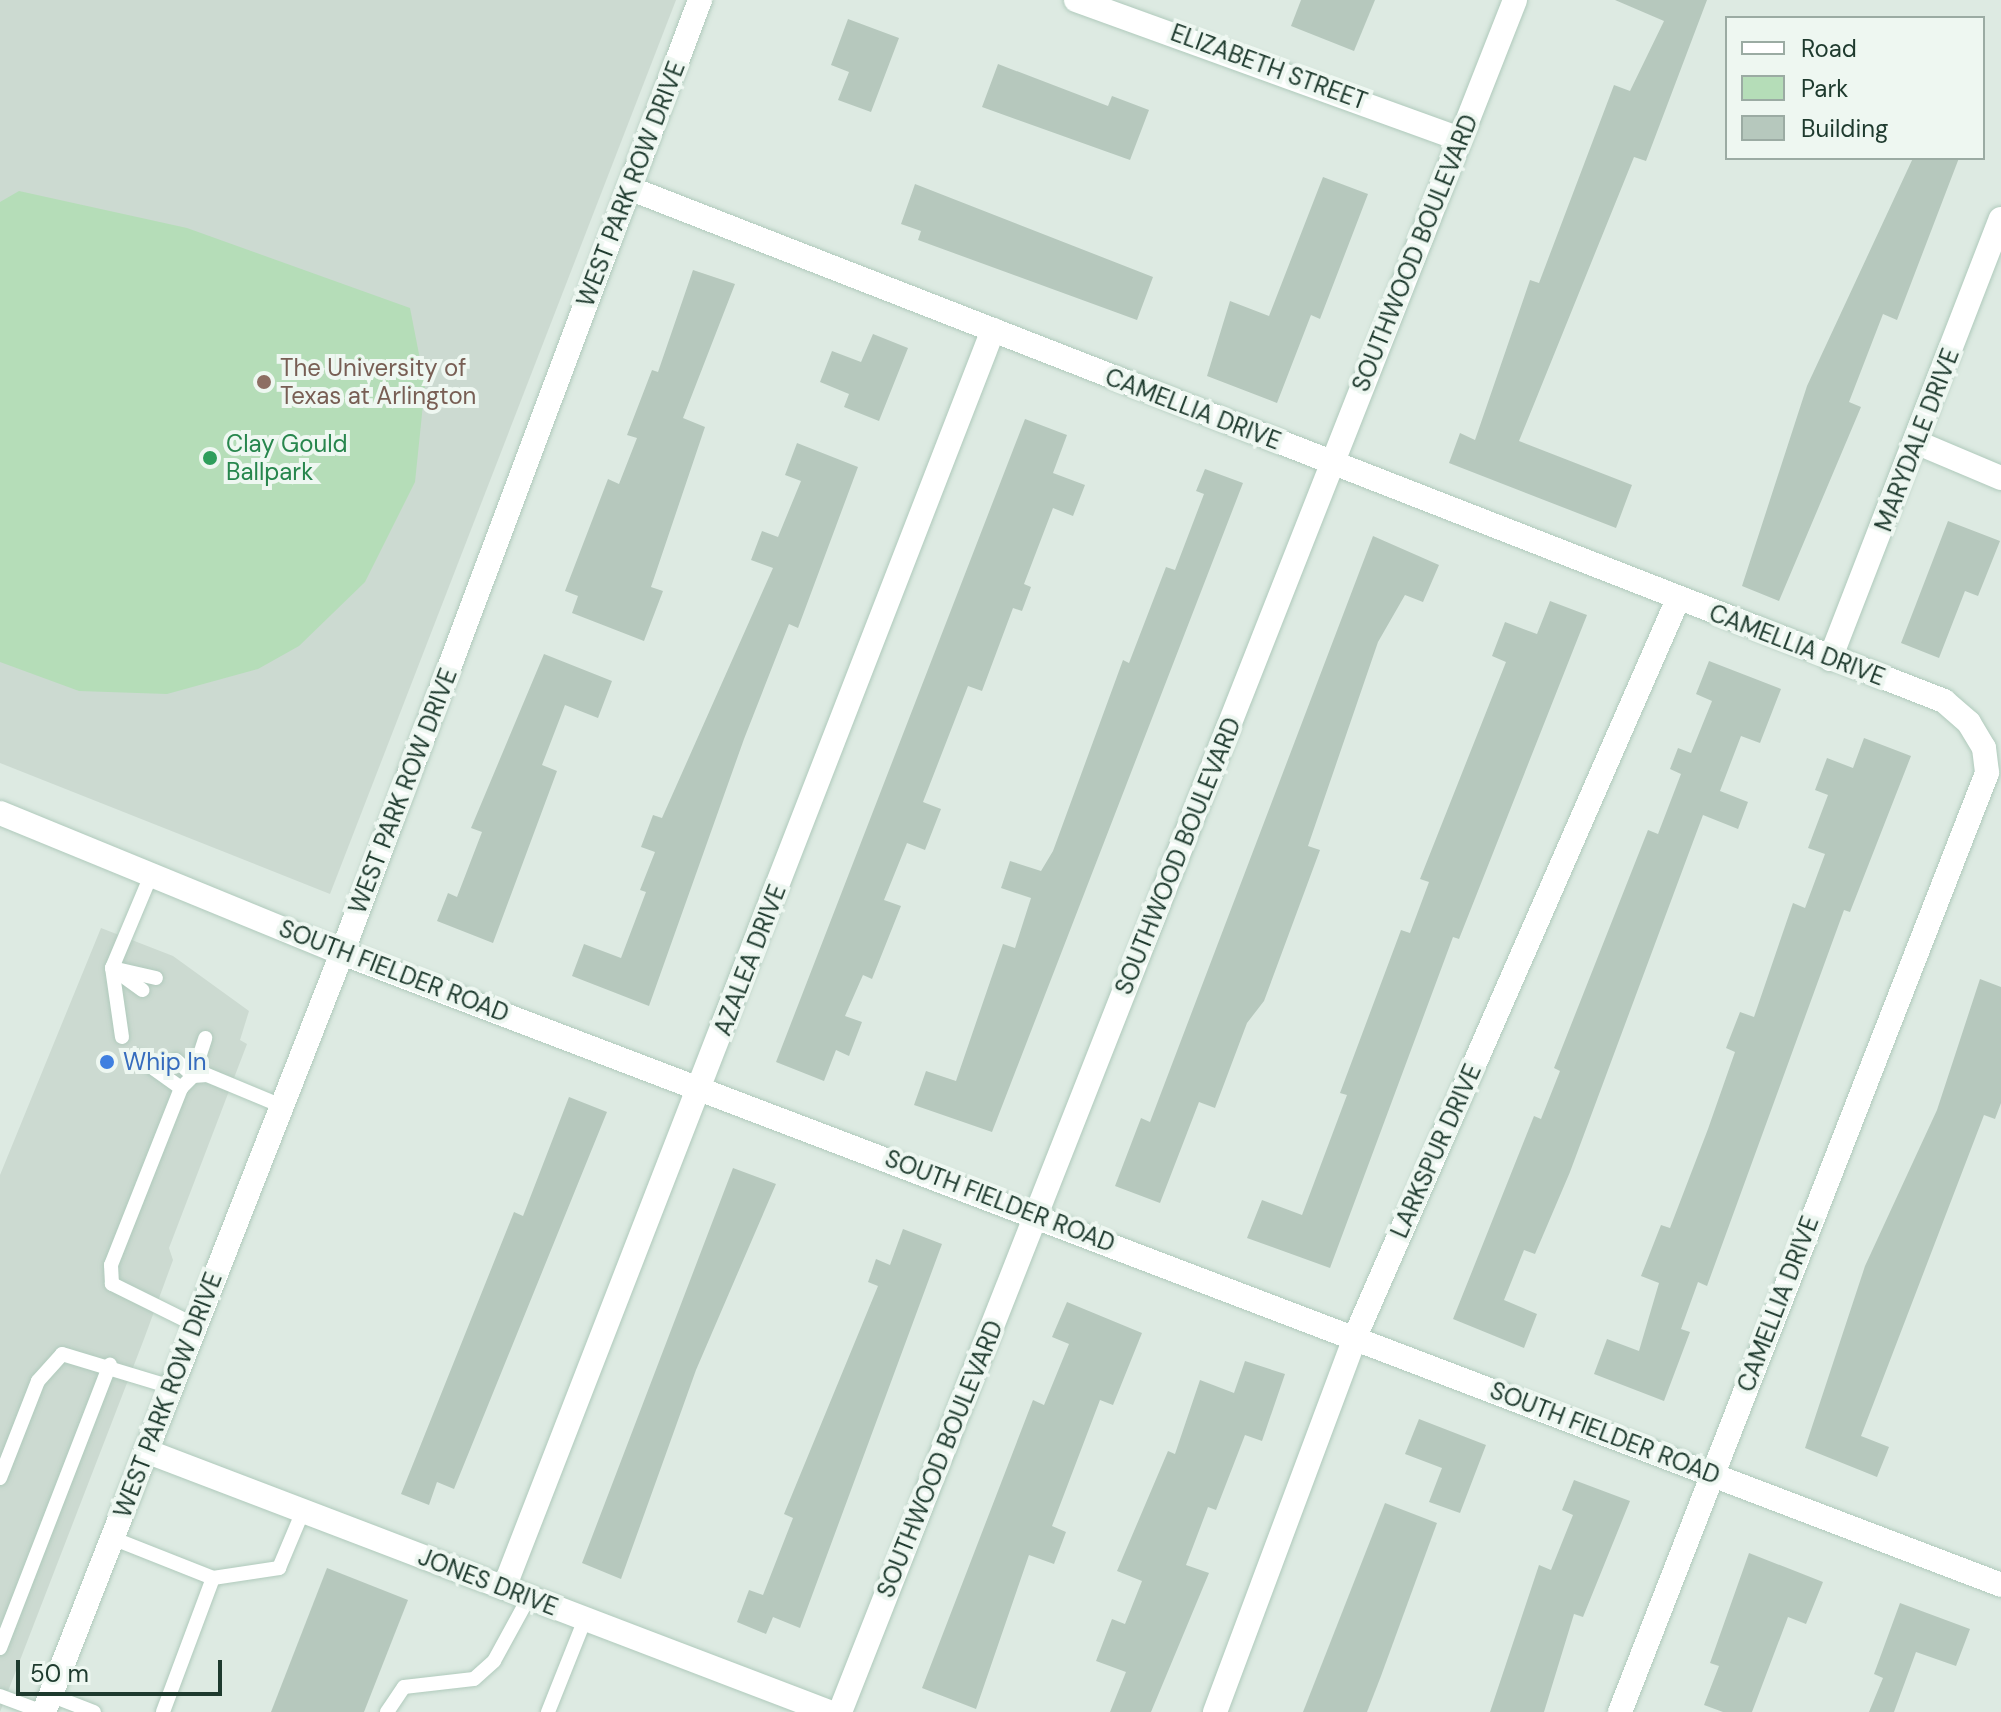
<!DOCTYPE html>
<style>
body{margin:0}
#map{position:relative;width:2001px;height:1712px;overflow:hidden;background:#ddeae2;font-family:"DM Sans",sans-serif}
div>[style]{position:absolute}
.built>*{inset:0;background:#ccdad1}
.green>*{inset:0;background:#b5ddb8}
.building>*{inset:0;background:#b6c8bd}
.roads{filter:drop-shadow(0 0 2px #b0cabc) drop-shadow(0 0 2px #b0cabc)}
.service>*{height:14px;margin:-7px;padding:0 7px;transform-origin:7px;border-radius:7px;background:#fff}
.minor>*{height:24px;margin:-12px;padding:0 12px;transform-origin:12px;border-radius:12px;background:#fff}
.secondary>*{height:24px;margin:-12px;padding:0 12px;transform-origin:12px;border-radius:12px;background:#fff}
.dots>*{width:22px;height:22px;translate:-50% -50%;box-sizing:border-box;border:4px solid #eef7f1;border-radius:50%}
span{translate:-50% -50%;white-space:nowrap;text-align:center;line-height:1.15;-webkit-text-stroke:8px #eef7f1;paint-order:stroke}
.street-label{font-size:24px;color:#1e3a2e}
.education-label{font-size:24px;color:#785e54}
.left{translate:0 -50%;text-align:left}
.leisure-label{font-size:24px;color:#27864d}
.shop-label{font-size:24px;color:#366cbe}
.legend{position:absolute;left:1725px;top:16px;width:260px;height:144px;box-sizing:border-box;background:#eef7f1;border:2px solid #9baba3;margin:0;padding:10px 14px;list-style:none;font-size:24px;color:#1e3a2e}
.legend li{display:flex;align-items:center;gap:16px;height:40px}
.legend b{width:40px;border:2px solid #9baba3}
.scale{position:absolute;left:16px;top:1660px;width:206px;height:36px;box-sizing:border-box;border:4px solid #1e3a2e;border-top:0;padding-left:10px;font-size:24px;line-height:28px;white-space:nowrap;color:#1e3a2e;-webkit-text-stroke:6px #eef7f1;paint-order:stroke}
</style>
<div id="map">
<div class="built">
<div style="clip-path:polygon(0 0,676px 0,330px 894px,0 763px)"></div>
<div style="clip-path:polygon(101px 928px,173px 956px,249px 1011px,240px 1040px,247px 1044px,169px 1248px,173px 1260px,144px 1339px,0 1712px,0 1175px)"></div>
</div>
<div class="green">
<div style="clip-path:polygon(19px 191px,187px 228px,410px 308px,425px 385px,415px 482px,365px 582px,299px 646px,258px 669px,167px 694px,79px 691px,0 662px,0 202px)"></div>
</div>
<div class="building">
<div style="clip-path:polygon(1301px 0,1375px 0,1354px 51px,1291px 26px)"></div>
<div style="clip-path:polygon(1615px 0,1707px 0,1646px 161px,1634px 157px,1519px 441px,1632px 485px,1616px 528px,1449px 463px,1460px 433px,1475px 440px,1530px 280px,1539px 283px,1614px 85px,1630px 91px,1664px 21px)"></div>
<div style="clip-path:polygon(848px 19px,899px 38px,871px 112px,838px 100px,849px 72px,831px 65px)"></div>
<div style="clip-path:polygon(998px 64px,1108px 106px,1112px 96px,1149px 110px,1130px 160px,982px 107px)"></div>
<div style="clip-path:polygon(1913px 158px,1959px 158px,1897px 320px,1883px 314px,1849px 402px,1861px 407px,1779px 601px,1742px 586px,1807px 386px)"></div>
<div style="clip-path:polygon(1323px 177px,1368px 194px,1320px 319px,1311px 315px,1277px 403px,1207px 376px,1230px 301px,1269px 316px)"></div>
<div style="clip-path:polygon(915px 184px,1153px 277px,1137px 320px,918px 240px,921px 231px,901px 224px)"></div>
<div style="clip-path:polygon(693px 270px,735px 284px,683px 418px,705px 427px,651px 587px,663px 591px,644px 641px,572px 613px,578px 596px,565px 591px,608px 479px,619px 484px,637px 438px,627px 435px,652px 370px,658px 372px)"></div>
<div style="clip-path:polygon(873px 334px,908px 348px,879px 421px,844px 407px,849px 394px,820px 382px,832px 351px,861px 362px)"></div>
<div style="clip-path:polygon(1025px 419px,1067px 435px,1053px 473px,1085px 485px,1073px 516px,1053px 508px,1024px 584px,1031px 587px,1022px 611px,1013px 608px,982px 691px,968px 686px,923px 802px,941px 809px,925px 850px,907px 843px,884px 900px,901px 906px,872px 979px,863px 975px,845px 1016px,862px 1022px,849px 1056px,836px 1050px,824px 1081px,776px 1062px)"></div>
<div style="clip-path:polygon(797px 443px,858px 467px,798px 628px,789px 624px,744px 739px,649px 1006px,572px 976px,584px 944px,621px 958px,646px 892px,640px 890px,655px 852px,641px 847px,653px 815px,662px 818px,773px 568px,751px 560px,762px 531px,778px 537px,801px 481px,785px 475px)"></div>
<div style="clip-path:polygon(1205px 469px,1243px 483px,992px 1132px,914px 1105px,926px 1071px,956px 1081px,1003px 944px,1015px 948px,1031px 898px,1001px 888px,1010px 861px,1041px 871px,1053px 851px,1123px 660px,1129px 663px,1166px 567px,1175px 570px,1204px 494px,1196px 491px)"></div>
<div style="clip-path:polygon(1948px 521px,2000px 541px,1978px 596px,1965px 591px,1939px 658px,1901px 643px)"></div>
<div style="clip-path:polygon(1373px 536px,1439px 565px,1423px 602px,1405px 595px,1378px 642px,1308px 846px,1320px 850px,1264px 1001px,1247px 1023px,1215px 1108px,1199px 1102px,1160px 1203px,1115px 1186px,1141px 1118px,1150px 1122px)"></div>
<div style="clip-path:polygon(1550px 601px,1587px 615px,1459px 939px,1453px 937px,1330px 1268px,1247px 1238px,1262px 1200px,1302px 1215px,1347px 1095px,1340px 1093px,1401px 930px,1410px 933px,1429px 882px,1420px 879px,1506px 662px,1492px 656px,1505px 622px,1537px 634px)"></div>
<div style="clip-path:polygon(544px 654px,612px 681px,598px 718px,565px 705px,542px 765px,557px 771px,493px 943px,437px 921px,448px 893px,457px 897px,482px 832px,471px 828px)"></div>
<div style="clip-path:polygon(1709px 661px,1781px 689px,1760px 743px,1741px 736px,1720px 791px,1748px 802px,1738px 829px,1703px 815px,1570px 1172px,1535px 1254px,1524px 1250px,1504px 1300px,1537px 1314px,1524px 1348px,1453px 1319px,1534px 1116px,1541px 1119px,1560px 1071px,1554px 1068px,1648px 830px,1658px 834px,1681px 774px,1670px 769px,1678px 748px,1691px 753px,1712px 701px,1696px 694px)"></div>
<div style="clip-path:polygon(1864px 738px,1911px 756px,1850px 912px,1844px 910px,1707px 1286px,1698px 1282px,1681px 1329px,1690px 1332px,1664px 1401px,1594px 1374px,1607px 1339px,1639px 1351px,1659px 1283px,1641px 1276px,1661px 1225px,1670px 1228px,1708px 1129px,1735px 1052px,1726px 1048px,1740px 1012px,1754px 1017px,1793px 903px,1805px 908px,1825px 854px,1808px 848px,1828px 795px,1815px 790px,1827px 758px,1853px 768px)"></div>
<div style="clip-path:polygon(1980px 979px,2001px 987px,2001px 1103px,1995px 1119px,1984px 1115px,1861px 1436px,1889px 1447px,1877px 1477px,1805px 1448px,1865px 1266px,1937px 1110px)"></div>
<div style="clip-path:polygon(569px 1097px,607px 1112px,454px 1489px,437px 1482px,429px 1505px,401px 1494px,514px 1212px,523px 1216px)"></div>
<div style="clip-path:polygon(733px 1168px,776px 1184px,696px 1370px,621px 1579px,582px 1563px)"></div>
<div style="clip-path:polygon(903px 1229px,942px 1244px,800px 1628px,773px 1617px,766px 1634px,737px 1622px,749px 1590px,763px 1595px,793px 1518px,784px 1514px,878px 1286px,868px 1282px,876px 1259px,890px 1265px)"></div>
<div style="clip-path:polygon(1067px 1302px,1142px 1333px,1113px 1405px,1100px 1400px,1052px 1526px,1066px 1532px,1054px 1564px,1029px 1555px,976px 1709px,922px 1688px,1033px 1400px,1044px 1405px,1069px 1344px,1052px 1337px)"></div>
<div style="clip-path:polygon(1245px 1361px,1285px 1374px,1262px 1441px,1245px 1435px,1216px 1510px,1208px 1507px,1186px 1565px,1209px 1573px,1151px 1712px,1110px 1712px,1126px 1672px,1096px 1661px,1112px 1619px,1125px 1624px,1142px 1581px,1117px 1571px,1168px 1451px,1175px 1454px,1200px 1380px,1234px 1393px)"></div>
<div style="clip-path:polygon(1419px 1419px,1486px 1445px,1460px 1513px,1429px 1502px,1442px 1468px,1405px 1454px)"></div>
<div style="clip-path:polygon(1574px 1480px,1630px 1501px,1583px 1617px,1574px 1614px,1544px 1712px,1490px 1712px,1539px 1565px,1551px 1570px,1573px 1515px,1562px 1510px)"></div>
<div style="clip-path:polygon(1385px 1503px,1437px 1523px,1381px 1676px,1367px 1712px,1303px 1712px)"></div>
<div style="clip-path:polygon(1749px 1553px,1823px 1582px,1806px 1624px,1788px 1617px,1752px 1712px,1723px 1712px,1704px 1705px,1719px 1666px,1710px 1663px)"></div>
<div style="clip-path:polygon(327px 1568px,408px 1600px,364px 1712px,271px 1712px)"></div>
<div style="clip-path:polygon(1900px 1603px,1970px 1629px,1956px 1666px,1916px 1652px,1894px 1712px,1869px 1712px,1883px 1678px,1874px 1674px)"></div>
</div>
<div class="roads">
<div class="service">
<div style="left:112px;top:968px;width:45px;rotate:12.8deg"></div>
<div style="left:119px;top:973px;width:29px;rotate:36deg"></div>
<div style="left:122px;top:1037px;width:70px;rotate:-98.2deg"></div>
<div style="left:112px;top:968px;width:101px;rotate:-67.2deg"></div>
<div style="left:139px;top:1058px;width:52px;rotate:35.5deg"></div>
<div style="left:176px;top:1060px;width:23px;rotate:43deg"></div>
<div style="left:193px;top:1076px;width:40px;rotate:-72deg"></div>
<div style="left:195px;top:1325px;width:93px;rotate:-153.7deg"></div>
<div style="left:112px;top:1284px;width:19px;rotate:-93deg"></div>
<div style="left:111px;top:1265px;width:190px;rotate:-68.4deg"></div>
<div style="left:181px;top:1088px;width:17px;rotate:-45deg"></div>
<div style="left:193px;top:1076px;width:14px;rotate:-4deg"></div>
<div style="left:207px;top:1075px;width:81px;rotate:22.5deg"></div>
<div style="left:0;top:1478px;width:104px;rotate:-68.6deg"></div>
<div style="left:38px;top:1381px;width:36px;rotate:-48deg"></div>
<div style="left:62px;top:1354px;width:114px;rotate:16.8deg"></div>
<div style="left:112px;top:1538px;width:109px;rotate:21.6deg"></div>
<div style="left:213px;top:1578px;width:143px;rotate:110.5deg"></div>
<div style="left:213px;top:1578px;width:67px;rotate:-8.6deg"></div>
<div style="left:279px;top:1568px;width:62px;rotate:-67.2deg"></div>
<div style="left:0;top:1648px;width:304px;rotate:-68.8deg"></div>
<div style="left:50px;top:1695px;width:47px;rotate:21.1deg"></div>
<div style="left:0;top:1696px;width:46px;rotate:20.4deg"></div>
<div style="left:387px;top:1712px;width:30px;rotate:-56deg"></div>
<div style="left:404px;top:1687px;width:70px;rotate:-6.5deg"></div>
<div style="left:474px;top:1679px;width:27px;rotate:-42deg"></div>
<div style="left:494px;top:1661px;width:73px;rotate:-61.3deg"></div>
<div style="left:548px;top:1712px;width:100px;rotate:-68.3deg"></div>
</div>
<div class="minor">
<div style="left:1076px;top:0;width:408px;rotate:19.9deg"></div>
<div style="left:629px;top:188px;width:1412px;rotate:21.31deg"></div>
<div style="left:1944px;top:701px;width:33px;rotate:41deg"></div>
<div style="left:1969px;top:723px;width:29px;rotate:59deg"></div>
<div style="left:1984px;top:748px;width:25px;rotate:83deg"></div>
<div style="left:1987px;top:773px;width:1008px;rotate:111.35deg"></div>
<div style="left:1918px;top:443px;width:90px;rotate:22.9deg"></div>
<div style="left:1830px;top:659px;width:472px;rotate:-68.8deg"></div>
<div style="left:146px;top:1451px;width:731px;rotate:20.91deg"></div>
<div style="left:504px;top:1588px;width:1350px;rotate:-68.76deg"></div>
<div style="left:840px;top:1712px;width:1840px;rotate:-68.48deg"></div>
<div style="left:1215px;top:1712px;width:400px;rotate:-69.5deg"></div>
<div style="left:1355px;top:1337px;width:806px;rotate:-66.36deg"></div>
</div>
<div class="secondary">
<div style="left:0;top:813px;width:370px;rotate:22.3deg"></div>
<div style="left:342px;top:953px;width:1775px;rotate:20.85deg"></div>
<div style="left:44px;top:1712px;width:815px;rotate:-68.56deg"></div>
<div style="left:342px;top:953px;width:1018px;rotate:-69.41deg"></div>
</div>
</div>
<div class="dots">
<div style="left:264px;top:382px;background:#8d6e63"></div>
<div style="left:210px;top:458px;background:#2e9e5b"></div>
<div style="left:107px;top:1062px;background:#3f7fe0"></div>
</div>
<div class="street-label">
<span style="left:1269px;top:67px;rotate:20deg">ELIZABETH STREET</span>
<span style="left:631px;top:184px;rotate:-69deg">WEST PARK ROW DRIVE</span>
<span style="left:1415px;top:253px;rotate:-68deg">SOUTHWOOD BOULEVARD</span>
<span style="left:1193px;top:409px;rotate:21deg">CAMELLIA DRIVE</span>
<span style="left:1917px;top:440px;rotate:-69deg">MARYDALE DRIVE</span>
<span style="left:1797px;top:645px;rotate:21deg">CAMELLIA DRIVE</span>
<span style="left:403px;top:791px;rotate:-69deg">WEST PARK ROW DRIVE</span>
<span style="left:1178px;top:856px;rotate:-68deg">SOUTHWOOD BOULEVARD</span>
<span style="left:750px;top:960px;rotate:-69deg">AZALEA DRIVE</span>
<span style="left:394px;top:971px;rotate:21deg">SOUTH FIELDER ROAD</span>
<span style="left:1436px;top:1151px;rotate:-66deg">LARKSPUR DRIVE</span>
<span style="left:1000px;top:1201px;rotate:21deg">SOUTH FIELDER ROAD</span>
<span style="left:1778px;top:1304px;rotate:-69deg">CAMELLIA DRIVE</span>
<span style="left:168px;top:1395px;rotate:-69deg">WEST PARK ROW DRIVE</span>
<span style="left:1605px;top:1433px;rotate:21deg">SOUTH FIELDER ROAD</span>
<span style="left:940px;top:1459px;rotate:-68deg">SOUTHWOOD BOULEVARD</span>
<span style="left:488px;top:1582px;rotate:21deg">JONES DRIVE</span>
</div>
<div class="education-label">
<span class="left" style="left:280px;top:382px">The University of<br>Texas at Arlington</span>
</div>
<div class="leisure-label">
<span class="left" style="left:226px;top:458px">Clay Gould<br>Ballpark</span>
</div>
<div class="shop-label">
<span class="left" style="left:123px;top:1062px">Whip In</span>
</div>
<ul class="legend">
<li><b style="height:10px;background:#fff"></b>Road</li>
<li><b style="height:22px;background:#b5ddb8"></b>Park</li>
<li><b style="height:22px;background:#b6c8bd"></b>Building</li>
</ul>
<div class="scale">50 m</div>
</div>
